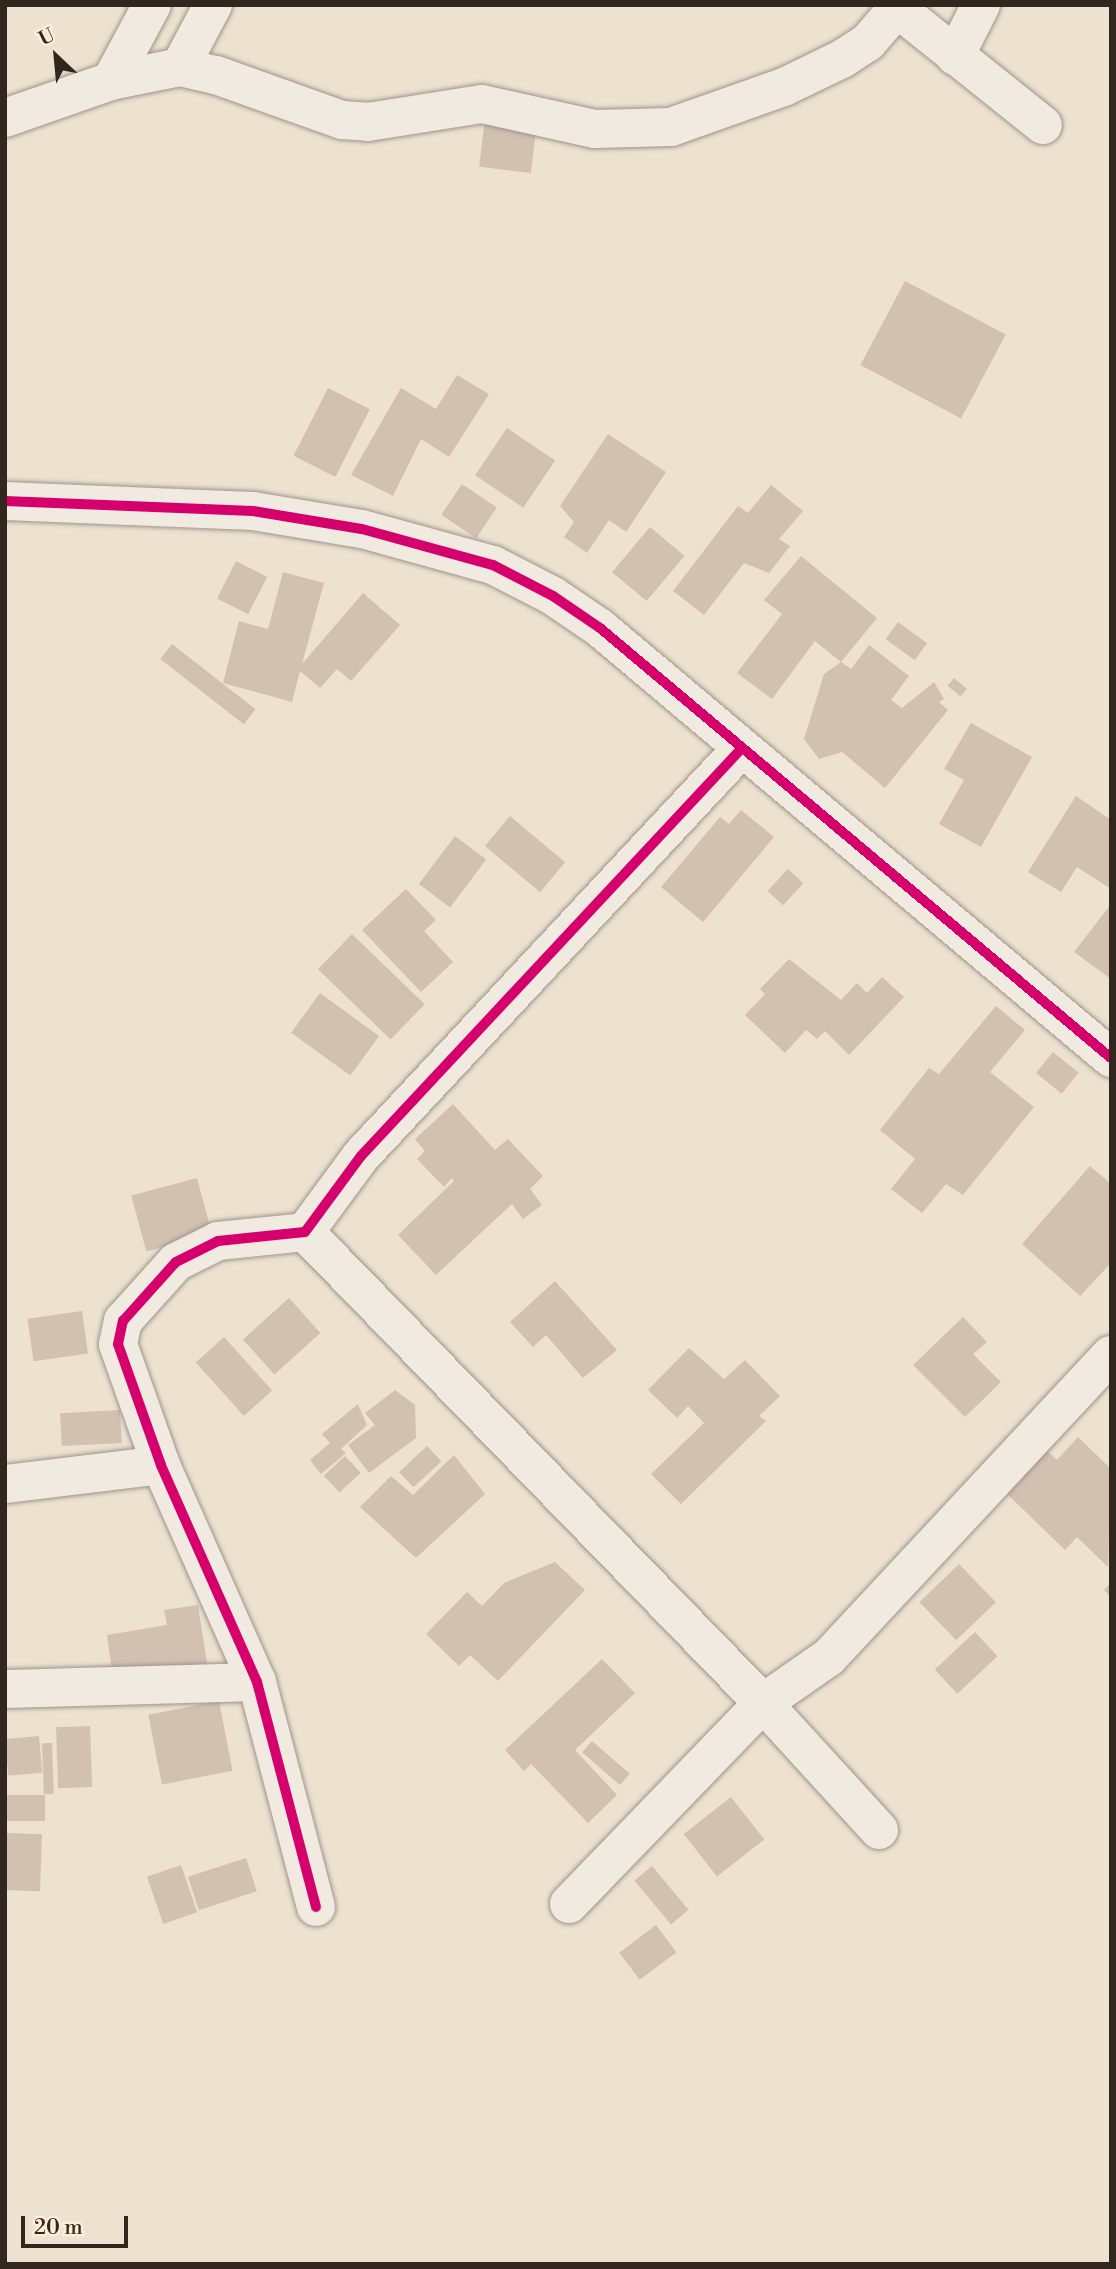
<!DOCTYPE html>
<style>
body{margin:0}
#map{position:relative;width:1116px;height:2269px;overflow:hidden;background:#ede1cf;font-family:"Libre Bodoni",serif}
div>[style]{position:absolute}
.building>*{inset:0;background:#d2c1b1;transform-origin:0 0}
.roads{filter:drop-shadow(0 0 2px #9d9589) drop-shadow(0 0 2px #9d9589)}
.minor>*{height:38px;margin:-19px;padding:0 19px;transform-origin:19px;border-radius:19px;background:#f0eae0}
.cycleway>*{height:10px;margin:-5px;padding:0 5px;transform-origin:5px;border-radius:5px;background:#d6006c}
span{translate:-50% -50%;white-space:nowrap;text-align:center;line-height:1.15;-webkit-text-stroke:6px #fcedd7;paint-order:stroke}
.frame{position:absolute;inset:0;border:7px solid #32271e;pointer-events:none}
.north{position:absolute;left:21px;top:21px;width:70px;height:70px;-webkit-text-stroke:5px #fcedd7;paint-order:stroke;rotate:334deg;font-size:19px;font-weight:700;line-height:28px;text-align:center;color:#32271e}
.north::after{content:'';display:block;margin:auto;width:24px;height:32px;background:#32271e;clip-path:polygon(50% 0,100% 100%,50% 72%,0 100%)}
.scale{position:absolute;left:21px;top:2216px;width:107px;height:32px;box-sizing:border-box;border:4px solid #32271e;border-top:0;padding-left:9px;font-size:21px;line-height:24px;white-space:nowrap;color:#32271e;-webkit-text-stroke:5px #fcedd7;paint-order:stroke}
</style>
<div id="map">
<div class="building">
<div style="left:485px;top:119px;width:52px;height:48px;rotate:7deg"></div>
<div style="left:905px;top:281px;width:114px;height:95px;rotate:28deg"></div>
<div style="clip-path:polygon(457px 375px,489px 394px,449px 457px,421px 439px,393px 496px,351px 475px,401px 388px,436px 409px)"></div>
<div style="left:328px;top:388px;width:47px;height:76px;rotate:27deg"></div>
<div style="left:507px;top:428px;width:58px;height:57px;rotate:34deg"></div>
<div style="clip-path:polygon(608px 434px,666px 472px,626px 532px,609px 520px,587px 553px,564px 537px,574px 522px,560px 506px)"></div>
<div style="left:462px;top:484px;width:42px;height:37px;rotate:34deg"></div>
<div style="clip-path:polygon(771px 485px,803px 511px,779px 539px,790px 546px,769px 573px,744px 563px,704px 615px,673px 591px,738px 506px,748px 513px)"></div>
<div style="left:650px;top:527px;width:45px;height:59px;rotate:40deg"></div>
<div style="clip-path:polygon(801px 556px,877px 618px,841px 662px,815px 641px,772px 699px,737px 673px,782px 614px,764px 600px)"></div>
<div style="left:236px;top:561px;width:35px;height:42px;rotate:27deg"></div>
<div style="clip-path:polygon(283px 572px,324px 583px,302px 664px,363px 593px,400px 625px,351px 681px,337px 669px,320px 688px,300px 671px,292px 702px,223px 683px,239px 621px,268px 629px)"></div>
<div style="left:898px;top:622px;width:36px;height:21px;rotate:36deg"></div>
<div style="left:172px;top:644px;width:106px;height:19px;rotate:38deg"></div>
<div style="clip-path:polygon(869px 645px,909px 676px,891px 700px,902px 708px,934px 682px,944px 699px,939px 702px,948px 710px,885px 788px,842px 752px,819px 759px,804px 739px,824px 674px,841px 662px,851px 669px)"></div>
<div style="left:954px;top:678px;width:17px;height:10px;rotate:40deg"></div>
<div style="clip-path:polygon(971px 723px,1032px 757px,981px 847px,939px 824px,964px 780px,944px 769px)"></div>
<div style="clip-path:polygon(1076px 796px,1111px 820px,1111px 889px,1077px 867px,1061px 892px,1028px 872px)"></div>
<div style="clip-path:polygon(741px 810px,774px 837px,703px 922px,661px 887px,720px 817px,729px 824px)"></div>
<div style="left:510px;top:816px;width:72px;height:39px;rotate:40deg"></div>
<div style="left:455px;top:836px;width:39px;height:60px;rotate:37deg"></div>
<div style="left:788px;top:869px;width:21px;height:30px;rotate:43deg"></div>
<div style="clip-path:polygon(406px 889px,436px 920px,424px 931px,453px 962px,421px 992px,362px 930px)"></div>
<div style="clip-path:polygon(1111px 904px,1111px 979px,1074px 952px)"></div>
<div style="left:352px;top:934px;width:101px;height:49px;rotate:44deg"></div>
<div style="clip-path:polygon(789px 959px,841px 1000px,857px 983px,867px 993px,882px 977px,904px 997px,849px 1055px,825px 1031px,817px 1039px,806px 1030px,785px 1053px,745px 1015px,765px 994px,760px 989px)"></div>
<div style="left:320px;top:993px;width:73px;height:49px;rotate:36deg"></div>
<div style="clip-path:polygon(996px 1006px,1025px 1030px,990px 1072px,1034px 1107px,963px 1195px,946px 1184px,922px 1213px,891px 1189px,915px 1159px,880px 1130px,929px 1068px,939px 1074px)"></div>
<div style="left:1053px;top:1052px;width:33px;height:27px;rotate:39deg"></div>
<div style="clip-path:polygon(453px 1104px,495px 1150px,508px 1139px,543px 1176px,530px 1189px,542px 1205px,523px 1219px,512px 1204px,436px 1275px,398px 1235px,454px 1181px,452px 1178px,444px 1187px,417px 1159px,425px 1151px,415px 1139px)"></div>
<div style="clip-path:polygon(1090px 1166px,1111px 1184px,1111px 1263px,1080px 1296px,1022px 1244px)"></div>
<div style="left:197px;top:1178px;width:58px;height:68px;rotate:75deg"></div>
<div style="clip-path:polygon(555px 1281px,617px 1350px,583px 1378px,546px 1335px,533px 1347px,510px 1322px)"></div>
<div style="left:289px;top:1298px;width:47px;height:62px;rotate:48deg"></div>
<div style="left:82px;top:1311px;width:43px;height:55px;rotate:82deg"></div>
<div style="clip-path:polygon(963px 1317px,987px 1342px,973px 1354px,1001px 1382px,965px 1417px,913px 1365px)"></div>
<div style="left:224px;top:1337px;width:72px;height:38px;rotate:48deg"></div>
<div style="clip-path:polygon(689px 1348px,724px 1379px,745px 1360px,780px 1396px,759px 1416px,766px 1421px,681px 1504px,651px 1474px,704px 1423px,688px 1406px,677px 1418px,648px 1390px)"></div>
<div style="clip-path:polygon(395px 1390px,415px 1405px,416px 1438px,369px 1473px,348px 1445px,375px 1425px,365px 1413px)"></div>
<div style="clip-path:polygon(358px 1404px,367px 1425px,341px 1449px,346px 1453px,321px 1474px,310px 1460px,330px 1443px,322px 1434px)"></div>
<div style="left:120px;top:1410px;width:33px;height:60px;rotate:87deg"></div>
<div style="clip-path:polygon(1078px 1437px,1111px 1469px,1108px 1567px,1077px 1537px,1065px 1550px,1002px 1489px,1043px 1447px,1057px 1460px)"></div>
<div style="left:427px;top:1446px;width:21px;height:38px;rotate:47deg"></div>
<div style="clip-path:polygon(454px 1455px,485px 1494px,416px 1558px,360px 1507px,391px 1476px,413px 1495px)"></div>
<div style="left:345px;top:1456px;width:23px;height:29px;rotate:47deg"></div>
<div style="clip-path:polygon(555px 1562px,585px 1590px,498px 1681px,470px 1655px,459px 1666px,426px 1634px,467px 1592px,482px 1606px,504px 1583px)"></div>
<div style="left:959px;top:1564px;width:53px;height:55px;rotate:46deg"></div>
<div style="clip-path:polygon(1111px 1583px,1111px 1597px,1104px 1590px)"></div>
<div style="clip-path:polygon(198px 1605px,207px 1663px,113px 1678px,107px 1635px,167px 1625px,164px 1610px)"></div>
<div style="left:975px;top:1632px;width:33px;height:55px;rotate:47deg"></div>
<div style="clip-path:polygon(602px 1659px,635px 1693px,575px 1750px,617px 1795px,588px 1823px,531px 1764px,524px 1771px,505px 1750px)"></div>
<div style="left:219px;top:1701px;width:71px;height:72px;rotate:79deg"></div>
<div style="left:90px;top:1726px;width:61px;height:34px;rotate:88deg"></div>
<div style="left:39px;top:1736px;width:37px;height:34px;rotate:85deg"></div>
<div style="left:592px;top:1741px;width:50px;height:15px;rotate:41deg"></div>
<div style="left:52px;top:1743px;width:51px;height:10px;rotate:88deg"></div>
<div style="left:45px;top:1795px;width:26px;height:40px;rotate:90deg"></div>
<div style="left:731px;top:1797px;width:54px;height:60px;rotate:52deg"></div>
<div style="left:5px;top:1833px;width:37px;height:57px;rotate:2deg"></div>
<div style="left:246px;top:1858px;width:35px;height:61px;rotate:72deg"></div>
<div style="left:181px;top:1865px;width:50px;height:36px;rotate:71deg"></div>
<div style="left:652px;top:1866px;width:57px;height:23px;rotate:50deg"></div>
<div style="left:656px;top:1925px;width:34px;height:46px;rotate:53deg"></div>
</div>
<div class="roads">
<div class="minor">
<div style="left:893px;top:5px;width:192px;rotate:38.7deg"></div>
<div style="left:955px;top:56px;width:57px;rotate:-63deg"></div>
<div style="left:180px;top:67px;width:70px;rotate:-62deg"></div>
<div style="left:111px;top:81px;width:86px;rotate:-61.7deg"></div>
<div style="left:5px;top:118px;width:112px;rotate:-19.2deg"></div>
<div style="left:111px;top:81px;width:70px;rotate:-11.5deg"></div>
<div style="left:180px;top:67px;width:37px;rotate:13deg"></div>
<div style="left:216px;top:75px;width:134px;rotate:19.7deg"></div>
<div style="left:342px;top:120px;width:26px;rotate:4deg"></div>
<div style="left:368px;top:122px;width:115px;rotate:-9deg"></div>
<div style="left:482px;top:104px;width:116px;rotate:12.5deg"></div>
<div style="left:595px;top:129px;width:76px;rotate:-1.5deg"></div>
<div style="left:671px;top:127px;width:120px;rotate:-19.5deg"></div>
<div style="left:784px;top:87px;width:64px;rotate:-25.8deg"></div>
<div style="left:842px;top:59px;width:31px;rotate:-33deg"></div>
<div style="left:868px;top:42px;width:49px;rotate:-49.1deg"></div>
<div style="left:5px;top:501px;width:248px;rotate:2.3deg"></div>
<div style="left:253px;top:511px;width:110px;rotate:9.4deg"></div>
<div style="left:362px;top:529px;width:136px;rotate:15.4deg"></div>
<div style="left:493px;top:565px;width:68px;rotate:27.3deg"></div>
<div style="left:553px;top:596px;width:57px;rotate:34.2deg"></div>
<div style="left:600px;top:628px;width:668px;rotate:40.08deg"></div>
<div style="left:305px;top:1232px;width:657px;rotate:45.8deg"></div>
<div style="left:763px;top:1703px;width:80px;rotate:-34.9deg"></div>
<div style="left:829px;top:1657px;width:413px;rotate:-47deg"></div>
<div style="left:5px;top:1484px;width:157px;rotate:-6.9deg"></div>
<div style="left:5px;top:1689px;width:252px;rotate:-1.6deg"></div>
<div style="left:569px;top:1904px;width:279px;rotate:-46deg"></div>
<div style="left:763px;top:1703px;width:172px;rotate:47.6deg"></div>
<div style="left:316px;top:1907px;width:233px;rotate:-104.7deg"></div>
<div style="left:257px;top:1682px;width:237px;rotate:-113.9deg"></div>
<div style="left:161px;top:1465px;width:128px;rotate:-109.6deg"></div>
<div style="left:118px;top:1344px;width:24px;rotate:-78deg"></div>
<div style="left:123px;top:1321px;width:79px;rotate:-48.1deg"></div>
<div style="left:176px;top:1262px;width:47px;rotate:-26.6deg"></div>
<div style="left:218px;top:1241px;width:87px;rotate:-5.9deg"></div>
<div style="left:305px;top:1232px;width:94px;rotate:-53.6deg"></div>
<div style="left:361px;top:1156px;width:558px;rotate:-46.96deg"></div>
</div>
</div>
<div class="cycleway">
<div style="left:5px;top:501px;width:248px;rotate:2.3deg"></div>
<div style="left:253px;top:511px;width:110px;rotate:9.4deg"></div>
<div style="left:362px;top:529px;width:136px;rotate:15.4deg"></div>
<div style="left:493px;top:565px;width:68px;rotate:27.3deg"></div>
<div style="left:553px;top:596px;width:57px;rotate:34.2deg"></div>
<div style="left:600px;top:628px;width:668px;rotate:40.08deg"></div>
<div style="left:316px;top:1907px;width:233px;rotate:-104.7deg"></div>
<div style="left:257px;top:1682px;width:237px;rotate:-113.9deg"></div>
<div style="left:161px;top:1465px;width:128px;rotate:-109.6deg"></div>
<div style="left:118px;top:1344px;width:24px;rotate:-78deg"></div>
<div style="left:123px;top:1321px;width:79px;rotate:-48.1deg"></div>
<div style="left:176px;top:1262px;width:47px;rotate:-26.6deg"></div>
<div style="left:218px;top:1241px;width:87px;rotate:-5.9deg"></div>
<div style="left:305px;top:1232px;width:94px;rotate:-53.6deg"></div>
<div style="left:361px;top:1156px;width:558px;rotate:-46.96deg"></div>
</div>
<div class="frame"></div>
<div class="north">U</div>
<div class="scale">20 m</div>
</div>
